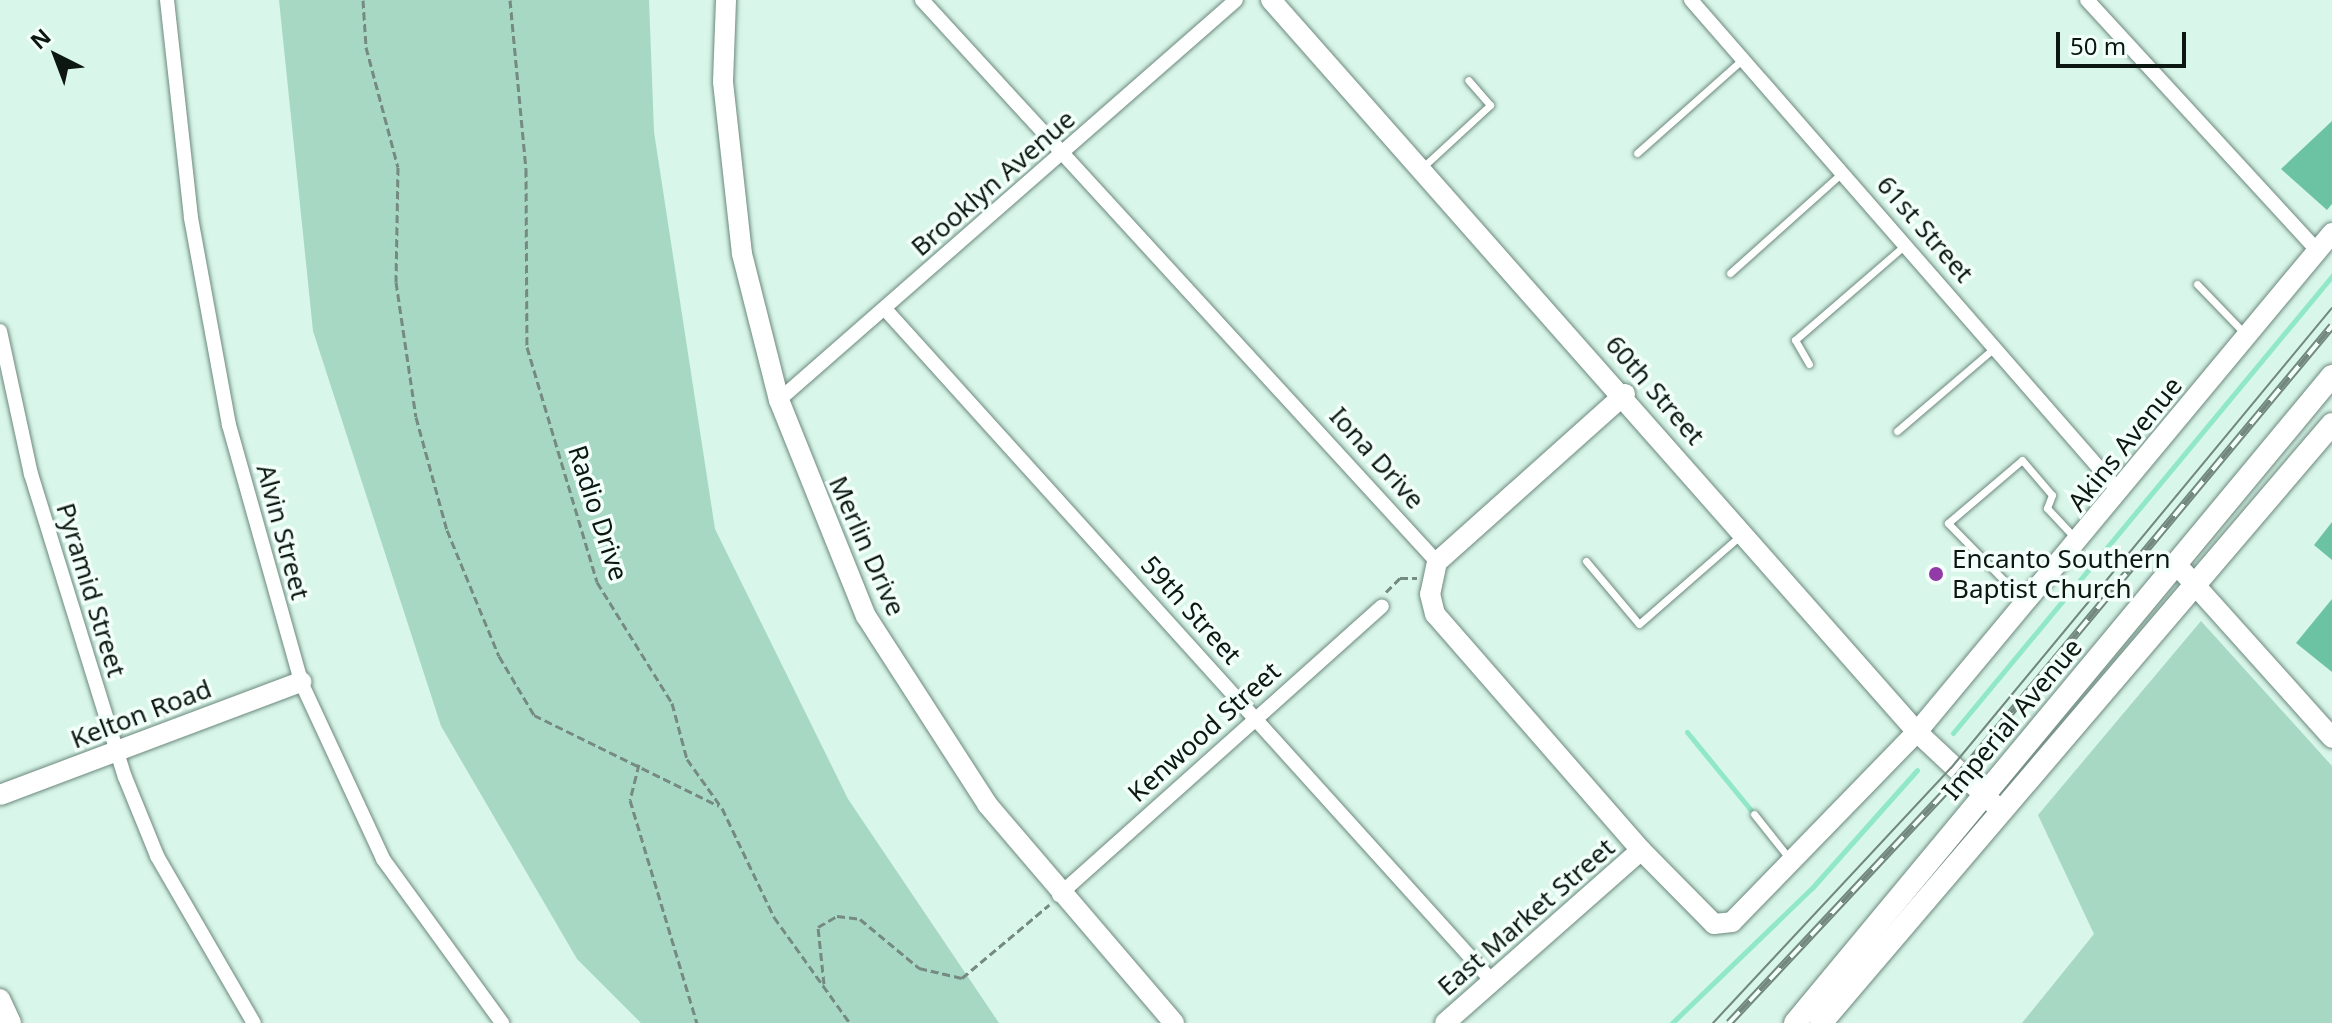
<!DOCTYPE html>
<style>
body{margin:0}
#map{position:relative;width:2332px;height:1023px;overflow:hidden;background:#d8f6ea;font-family:"Noto Sans",sans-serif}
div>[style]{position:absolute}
.green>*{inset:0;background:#a6d8c4}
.stream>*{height:5px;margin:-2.5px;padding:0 2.5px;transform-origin:2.5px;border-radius:2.5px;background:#91e8c7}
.building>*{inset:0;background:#6cc3a3}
.path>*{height:3px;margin-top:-1.5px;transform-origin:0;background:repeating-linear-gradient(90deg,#758a81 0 8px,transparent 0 12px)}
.roads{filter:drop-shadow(0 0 2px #6d887d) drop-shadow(0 0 2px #6d887d)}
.lane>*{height:7px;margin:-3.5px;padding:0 3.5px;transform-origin:3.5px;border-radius:3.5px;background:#fff}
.street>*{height:14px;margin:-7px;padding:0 7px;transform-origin:7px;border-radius:7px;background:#fff}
.secondary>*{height:20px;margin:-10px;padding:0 10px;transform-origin:10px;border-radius:10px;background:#fff}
.primary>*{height:22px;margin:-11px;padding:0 11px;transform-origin:11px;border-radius:11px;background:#fff}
.tram>*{height:2px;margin:-1px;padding:0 1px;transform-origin:1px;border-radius:1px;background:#73887f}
.rail>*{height:8px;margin-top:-4px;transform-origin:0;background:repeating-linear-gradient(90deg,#f3fffa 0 15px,#73887f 0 30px);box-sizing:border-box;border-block:2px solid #73887f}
.dots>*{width:22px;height:22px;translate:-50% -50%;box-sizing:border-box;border:4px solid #f3fffa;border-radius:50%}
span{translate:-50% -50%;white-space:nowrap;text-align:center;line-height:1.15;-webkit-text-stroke:7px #f3fffa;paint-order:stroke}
.street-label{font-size:26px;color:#0c1712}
.poi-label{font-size:26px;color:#0c1712}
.left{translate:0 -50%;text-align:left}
.north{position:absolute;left:16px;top:16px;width:80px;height:80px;-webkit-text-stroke:6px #f3fffa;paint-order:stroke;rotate:318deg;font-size:22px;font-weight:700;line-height:32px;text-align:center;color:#0c1712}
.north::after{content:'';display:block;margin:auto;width:28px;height:36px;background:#0c1712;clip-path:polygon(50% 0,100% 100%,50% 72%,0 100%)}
.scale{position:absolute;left:2056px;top:32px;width:130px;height:36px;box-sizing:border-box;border:4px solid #0c1712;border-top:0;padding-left:10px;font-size:24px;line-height:28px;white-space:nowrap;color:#0c1712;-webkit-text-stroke:6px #f3fffa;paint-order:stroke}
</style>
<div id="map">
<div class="green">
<div style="clip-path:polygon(279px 0,649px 0,654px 132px,715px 529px,848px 799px,999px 1023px,641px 1023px,577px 959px,441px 726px,313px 331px)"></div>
<div style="clip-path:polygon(2201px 621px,2332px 766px,2332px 1023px,2022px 1023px,2094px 934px,2038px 815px)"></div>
</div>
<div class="stream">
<div style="left:1687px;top:732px;width:106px;rotate:50.7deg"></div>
<div style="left:1953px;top:733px;width:594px;rotate:-50.33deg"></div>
<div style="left:1672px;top:1023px;width:194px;rotate:-44deg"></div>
<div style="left:1812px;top:888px;width:158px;rotate:-48.3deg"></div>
</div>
<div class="building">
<div style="clip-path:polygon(2332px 121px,2332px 204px,2327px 210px,2281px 169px)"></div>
<div style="clip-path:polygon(2332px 522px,2332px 560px,2314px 545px)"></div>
<div style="clip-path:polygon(2332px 599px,2332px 672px,2296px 643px)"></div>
</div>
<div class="path">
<div style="left:363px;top:0;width:47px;rotate:86.3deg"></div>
<div style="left:366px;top:47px;width:124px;rotate:75.1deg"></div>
<div style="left:398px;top:167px;width:115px;rotate:91deg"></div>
<div style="left:396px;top:282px;width:136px;rotate:81.6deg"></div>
<div style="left:416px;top:417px;width:117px;rotate:74.7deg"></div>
<div style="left:447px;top:530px;width:136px;rotate:67.6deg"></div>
<div style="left:499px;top:656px;width:69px;rotate:59.3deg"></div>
<div style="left:534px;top:715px;width:206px;rotate:26.2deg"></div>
<div style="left:510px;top:0;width:170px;rotate:84.6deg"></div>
<div style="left:526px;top:169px;width:178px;rotate:89.7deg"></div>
<div style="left:527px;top:347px;width:245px;rotate:73.4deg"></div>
<div style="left:597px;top:582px;width:142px;rotate:58.2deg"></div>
<div style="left:672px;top:703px;width:58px;rotate:75deg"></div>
<div style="left:687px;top:759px;width:60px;rotate:54.5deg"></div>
<div style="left:722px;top:808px;width:121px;rotate:64.5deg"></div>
<div style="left:774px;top:917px;width:130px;rotate:54.4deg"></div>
<div style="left:1386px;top:592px;width:20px;rotate:-45deg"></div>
<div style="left:1400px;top:578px;width:17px"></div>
<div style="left:639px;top:764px;width:37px;rotate:104deg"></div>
<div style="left:630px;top:800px;width:233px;rotate:73.3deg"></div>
<div style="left:824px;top:984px;width:57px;rotate:-96deg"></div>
<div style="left:818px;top:927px;width:22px;rotate:-30deg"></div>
<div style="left:837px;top:916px;width:23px;rotate:7deg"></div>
<div style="left:860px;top:919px;width:77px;rotate:39.7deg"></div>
<div style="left:919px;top:968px;width:44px;rotate:13.1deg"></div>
<div style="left:962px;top:978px;width:114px;rotate:-40deg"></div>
</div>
<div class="roads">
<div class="lane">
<div style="left:1637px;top:153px;width:142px;rotate:-41.6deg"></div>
<div style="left:1424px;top:166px;width:90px;rotate:-42.7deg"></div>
<div style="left:1490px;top:105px;width:33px;rotate:-131deg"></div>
<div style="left:1730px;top:273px;width:150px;rotate:-41.8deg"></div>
<div style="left:2197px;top:284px;width:71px;rotate:46.1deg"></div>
<div style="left:1809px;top:364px;width:28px;rotate:-120deg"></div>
<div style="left:1795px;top:340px;width:144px;rotate:-40.8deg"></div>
<div style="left:1897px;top:431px;width:126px;rotate:-40.5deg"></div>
<div style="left:1586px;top:561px;width:82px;rotate:49.9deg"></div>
<div style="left:1639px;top:624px;width:134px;rotate:-41.1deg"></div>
<div style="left:2024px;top:601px;width:109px;rotate:-134.3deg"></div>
<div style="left:1948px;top:523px;width:97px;rotate:-40.4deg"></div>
<div style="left:2022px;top:460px;width:46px;rotate:49.4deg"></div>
<div style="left:2052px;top:495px;width:14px;rotate:111deg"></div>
<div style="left:2047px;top:508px;width:40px;rotate:47deg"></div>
<div style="left:1754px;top:814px;width:56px;rotate:51.5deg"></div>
</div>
<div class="street">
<div style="left:167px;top:0;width:219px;rotate:83.7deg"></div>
<div style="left:191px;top:218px;width:210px;rotate:79.6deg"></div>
<div style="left:229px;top:425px;width:267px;rotate:74.3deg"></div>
<div style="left:301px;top:682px;width:195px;rotate:65.1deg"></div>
<div style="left:383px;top:859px;width:203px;rotate:54deg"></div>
<div style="left:922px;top:0;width:762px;rotate:47.5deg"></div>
<div style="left:1691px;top:0;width:651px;rotate:48.92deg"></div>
<div style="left:2087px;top:0;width:341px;rotate:47.4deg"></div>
<div style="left:885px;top:309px;width:906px;rotate:47.91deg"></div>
<div style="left:0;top:331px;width:146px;rotate:77.8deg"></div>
<div style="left:31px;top:474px;width:317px;rotate:72.8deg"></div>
<div style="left:125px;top:777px;width:85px;rotate:67.9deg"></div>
<div style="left:157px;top:856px;width:193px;rotate:59.9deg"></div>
<div style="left:779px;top:400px;width:607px;rotate:-41.19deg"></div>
<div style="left:1059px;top:895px;width:433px;rotate:-41.8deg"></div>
</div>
<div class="secondary">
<div style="left:726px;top:0;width:82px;rotate:92.1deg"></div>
<div style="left:723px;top:82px;width:173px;rotate:83.7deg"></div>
<div style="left:742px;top:254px;width:151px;rotate:75.8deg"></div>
<div style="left:779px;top:400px;width:233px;rotate:68.1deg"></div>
<div style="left:866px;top:616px;width:224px;rotate:57.2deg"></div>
<div style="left:987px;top:804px;width:288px;rotate:49.5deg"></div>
<div style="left:1271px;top:0;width:976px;rotate:48.57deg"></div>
<div style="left:1917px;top:732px;width:115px;rotate:43.2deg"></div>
<div style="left:1625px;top:394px;width:252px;rotate:138.2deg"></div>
<div style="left:1437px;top:562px;width:33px;rotate:102deg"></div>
<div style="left:1430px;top:594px;width:21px;rotate:76deg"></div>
<div style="left:1435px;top:614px;width:313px;rotate:48.9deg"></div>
<div style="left:1641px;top:850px;width:104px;rotate:45.4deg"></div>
<div style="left:1714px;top:924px;width:18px;rotate:-6deg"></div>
<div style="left:1732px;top:922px;width:265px;rotate:-45.8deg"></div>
<div style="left:1917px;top:732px;width:649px;rotate:-50.25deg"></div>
<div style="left:2177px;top:565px;width:232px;rotate:48.1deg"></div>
<div style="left:0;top:795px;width:322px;rotate:-20.6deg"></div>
<div style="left:0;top:999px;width:26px;rotate:65deg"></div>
<div style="left:1445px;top:1023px;width:261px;rotate:-41.4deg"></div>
</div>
<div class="primary">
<div style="left:1795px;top:1023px;width:841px;rotate:-50.31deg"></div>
<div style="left:1821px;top:1023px;width:787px;rotate:-49.53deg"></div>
</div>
</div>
<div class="tram">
<div style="left:1713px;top:1023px;width:349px;rotate:-47deg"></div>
<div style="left:1951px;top:768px;width:597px;rotate:-50.37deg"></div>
</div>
<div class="rail">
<div style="left:1729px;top:1023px;width:315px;rotate:-46.9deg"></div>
<div style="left:1944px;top:793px;width:607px;rotate:-50.28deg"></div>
</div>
<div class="dots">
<div style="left:1936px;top:574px;background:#923aa7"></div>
</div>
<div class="street-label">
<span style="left:993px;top:183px;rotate:-41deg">Brooklyn Avenue</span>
<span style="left:1925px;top:229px;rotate:49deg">61st Street</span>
<span style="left:1655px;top:390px;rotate:49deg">60th Street</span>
<span style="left:2125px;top:444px;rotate:-51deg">Akins Avenue</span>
<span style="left:1377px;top:458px;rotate:48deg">Iona Drive</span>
<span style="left:598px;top:513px;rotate:72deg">Radio Drive</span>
<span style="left:283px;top:532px;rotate:75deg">Alvin Street</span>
<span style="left:867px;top:546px;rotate:66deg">Merlin Drive</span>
<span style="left:91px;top:590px;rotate:73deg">Pyramid Street</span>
<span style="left:1191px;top:610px;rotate:48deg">59th Street</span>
<span style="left:141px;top:714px;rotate:-21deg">Kelton Road</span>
<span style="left:2012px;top:719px;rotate:-50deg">Imperial Avenue</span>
<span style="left:1204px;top:732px;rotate:-42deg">Kenwood Street</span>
<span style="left:1526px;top:917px;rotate:-41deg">East Market Street</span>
</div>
<div class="poi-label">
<span class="left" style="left:1952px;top:574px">Encanto Southern<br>Baptist Church</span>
</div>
<div class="north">N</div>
<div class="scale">50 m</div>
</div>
